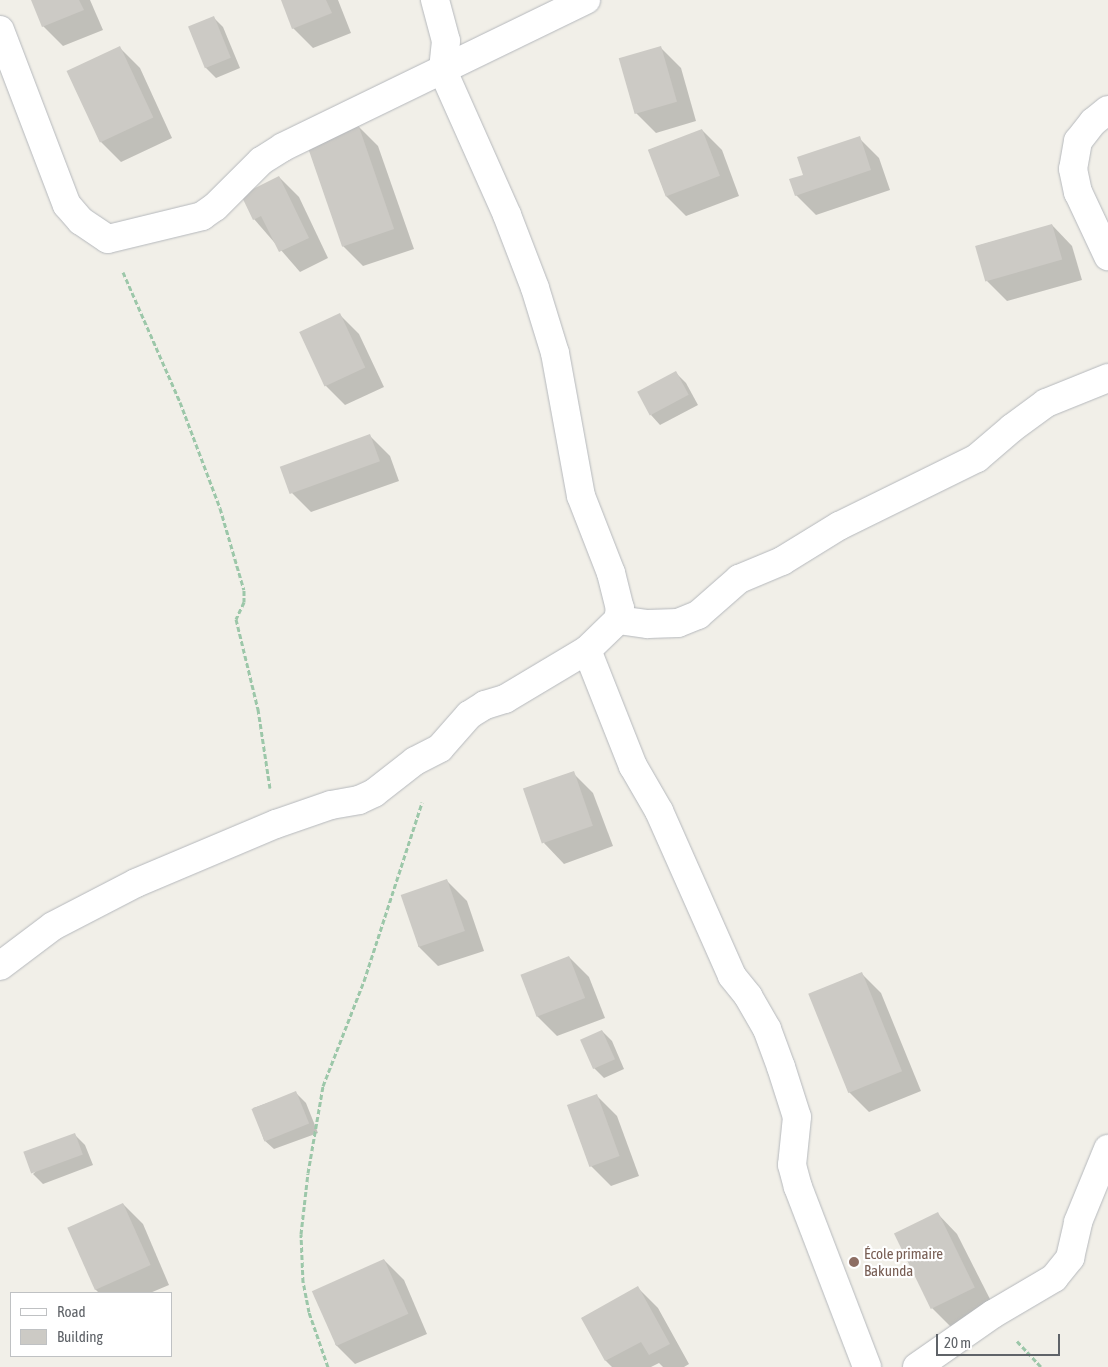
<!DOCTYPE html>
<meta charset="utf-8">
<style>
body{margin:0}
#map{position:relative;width:1108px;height:1367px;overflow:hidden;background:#f1efe8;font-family:"Asap Condensed",sans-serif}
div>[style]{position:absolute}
.shadow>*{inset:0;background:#0003}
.building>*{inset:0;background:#cccac5;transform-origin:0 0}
.path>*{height:3px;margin-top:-1.5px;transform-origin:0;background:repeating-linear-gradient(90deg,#9cc7a9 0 5px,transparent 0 7.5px)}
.roads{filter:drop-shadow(0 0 1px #b5b8bc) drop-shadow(0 0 1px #b5b8bc)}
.street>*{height:28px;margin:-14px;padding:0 14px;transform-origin:14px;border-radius:14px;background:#fff}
.dots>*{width:14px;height:14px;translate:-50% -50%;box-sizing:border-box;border:2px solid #fff;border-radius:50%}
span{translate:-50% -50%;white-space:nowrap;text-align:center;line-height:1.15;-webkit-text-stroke:4.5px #fff;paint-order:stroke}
.education-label{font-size:15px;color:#785e54}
.left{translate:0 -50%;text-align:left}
.legend{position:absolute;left:10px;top:1292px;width:162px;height:65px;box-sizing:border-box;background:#fff;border:1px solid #bfc1c3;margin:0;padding:6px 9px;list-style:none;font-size:15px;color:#5f6368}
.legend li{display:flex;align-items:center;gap:10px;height:25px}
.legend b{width:25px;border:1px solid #bfc1c3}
.scale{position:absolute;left:936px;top:1334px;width:124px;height:22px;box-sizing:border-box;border:2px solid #5f6368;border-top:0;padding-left:6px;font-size:15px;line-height:18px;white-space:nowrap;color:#5f6368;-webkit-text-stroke:4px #fff;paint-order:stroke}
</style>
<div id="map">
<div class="shadow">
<div style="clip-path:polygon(32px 0,90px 0,103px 30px,63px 46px,43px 26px)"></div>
<div style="clip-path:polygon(282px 0,338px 0,351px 33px,313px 48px,293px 28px)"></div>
<div style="clip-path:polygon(213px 17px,223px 27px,240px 68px,216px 78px,206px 68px)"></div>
<div style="clip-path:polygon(120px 48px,140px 68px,172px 138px,121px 162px,101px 142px)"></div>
<div style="clip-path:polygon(661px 48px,681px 68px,696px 121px,656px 133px,636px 113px)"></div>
<div style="clip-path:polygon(358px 126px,378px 146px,414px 249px,363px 266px,343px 246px,307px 143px)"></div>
<div style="clip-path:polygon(702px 130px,722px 150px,739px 196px,686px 216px,666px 196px,649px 150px)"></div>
<div style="clip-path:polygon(859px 138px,879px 158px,890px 190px,816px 215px,796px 195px,804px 176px)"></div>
<div style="clip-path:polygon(279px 177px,299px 197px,328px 258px,300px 272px,254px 219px)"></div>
<div style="clip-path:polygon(1052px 225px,1072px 246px,1082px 280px,1007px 301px,987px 281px,977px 246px)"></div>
<div style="clip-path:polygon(339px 314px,359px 334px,384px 387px,345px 405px,325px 385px)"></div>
<div style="clip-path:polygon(676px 373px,686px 383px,698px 405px,660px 425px,651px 415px)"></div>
<div style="clip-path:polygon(370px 436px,390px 456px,399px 481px,311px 512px,291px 492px)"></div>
<div style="clip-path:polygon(573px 773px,593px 793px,613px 846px,564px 864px,544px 843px)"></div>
<div style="clip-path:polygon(447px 881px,467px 901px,484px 951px,438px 966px,418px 946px)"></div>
<div style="clip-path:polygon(569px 957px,589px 977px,605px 1018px,557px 1036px,537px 1016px)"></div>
<div style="clip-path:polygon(861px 973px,881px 993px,921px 1091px,869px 1112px,849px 1092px,810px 994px)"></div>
<div style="clip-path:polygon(602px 1031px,612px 1041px,624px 1069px,604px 1078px,594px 1068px)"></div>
<div style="clip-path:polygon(296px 1093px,306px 1103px,318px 1133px,274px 1149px,264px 1140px,253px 1108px)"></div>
<div style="clip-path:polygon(597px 1096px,617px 1116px,639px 1176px,611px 1186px,591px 1166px)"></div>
<div style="clip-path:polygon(75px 1135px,85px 1145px,93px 1165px,43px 1184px,33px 1174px)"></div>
<div style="clip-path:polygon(123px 1204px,143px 1224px,169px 1285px,150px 1293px,99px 1293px,95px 1289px)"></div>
<div style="clip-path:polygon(937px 1213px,957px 1234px,994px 1307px,952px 1328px,932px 1308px)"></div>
<div style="clip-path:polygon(384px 1260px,404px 1280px,427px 1334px,355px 1364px,335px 1344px)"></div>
<div style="clip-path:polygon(638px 1288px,658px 1308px,689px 1364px,684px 1367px,663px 1367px,659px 1363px,651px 1367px,612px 1367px,606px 1361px,582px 1318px)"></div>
</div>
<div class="building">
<div style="clip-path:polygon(31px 0,79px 0,84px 10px,42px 27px)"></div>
<div style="clip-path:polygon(281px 0,326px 0,332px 13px,292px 29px)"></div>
<div style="left:214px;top:16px;width:45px;height:28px;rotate:68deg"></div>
<div style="left:120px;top:46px;width:79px;height:59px;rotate:65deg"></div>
<div style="left:661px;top:46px;width:58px;height:44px;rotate:74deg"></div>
<div style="left:358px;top:124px;width:111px;height:55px;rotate:71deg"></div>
<div style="left:702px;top:129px;width:50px;height:58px;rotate:69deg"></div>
<div style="clip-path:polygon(860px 136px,871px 170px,795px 196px,789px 179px,803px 175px,797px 157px)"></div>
<div style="clip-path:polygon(279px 176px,309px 238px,279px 252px,261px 216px,253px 220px,241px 195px)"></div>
<div style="left:1052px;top:224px;width:37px;height:80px;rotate:74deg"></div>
<div style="left:340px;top:313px;width:60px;height:45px;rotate:65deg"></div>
<div style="left:676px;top:371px;width:27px;height:44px;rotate:62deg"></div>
<div style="left:370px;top:434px;width:29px;height:96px;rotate:70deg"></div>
<div style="left:574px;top:771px;width:58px;height:54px;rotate:71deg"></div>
<div style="left:447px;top:879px;width:55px;height:49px;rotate:71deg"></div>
<div style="left:569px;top:956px;width:45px;height:52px;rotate:69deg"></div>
<div style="left:862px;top:972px;width:107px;height:58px;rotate:68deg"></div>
<div style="left:602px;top:1030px;width:32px;height:24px;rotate:66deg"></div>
<div style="left:296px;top:1091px;width:35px;height:48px;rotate:68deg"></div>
<div style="left:597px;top:1094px;width:66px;height:32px;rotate:70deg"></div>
<div style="left:75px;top:1133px;width:23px;height:55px;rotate:70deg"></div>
<div style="left:123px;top:1203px;width:68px;height:61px;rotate:66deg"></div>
<div style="left:938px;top:1212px;width:84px;height:49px;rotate:64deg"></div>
<div style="left:384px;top:1259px;width:60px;height:79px;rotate:66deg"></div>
<div style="clip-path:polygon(638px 1286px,670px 1344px,649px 1355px,641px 1342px,605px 1361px,581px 1318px)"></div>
</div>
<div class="path">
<div style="left:123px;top:272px;width:142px;rotate:66.3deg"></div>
<div style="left:180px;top:402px;width:113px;rotate:69.3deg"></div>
<div style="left:220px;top:508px;width:85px;rotate:73.7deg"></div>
<div style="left:244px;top:590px;width:12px;rotate:90deg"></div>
<div style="left:244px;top:602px;width:19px;rotate:115deg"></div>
<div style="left:236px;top:619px;width:93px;rotate:76.3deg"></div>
<div style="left:258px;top:709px;width:80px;rotate:81.4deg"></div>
<div style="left:1017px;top:1341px;width:35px;rotate:47deg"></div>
<div style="left:328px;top:1367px;width:58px;rotate:-109.1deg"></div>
<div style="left:309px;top:1312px;width:31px;rotate:-101deg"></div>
<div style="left:303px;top:1282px;width:48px;rotate:-92.4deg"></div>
<div style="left:301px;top:1234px;width:61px;rotate:-83.5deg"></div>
<div style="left:308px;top:1173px;width:88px;rotate:-80.2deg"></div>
<div style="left:323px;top:1086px;width:113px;rotate:-68.7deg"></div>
<div style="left:364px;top:981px;width:188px;rotate:-72deg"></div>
</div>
<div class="roads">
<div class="street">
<div style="left:435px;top:0;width:42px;rotate:75deg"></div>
<div style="left:446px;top:41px;width:30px;rotate:96deg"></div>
<div style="left:443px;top:71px;width:158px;rotate:66deg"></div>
<div style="left:507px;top:215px;width:78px;rotate:69deg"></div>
<div style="left:535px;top:288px;width:68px;rotate:72.9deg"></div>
<div style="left:555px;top:353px;width:145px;rotate:79.7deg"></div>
<div style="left:581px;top:496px;width:83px;rotate:68.7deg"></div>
<div style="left:611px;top:573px;width:36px;rotate:76deg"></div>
<div style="left:620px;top:608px;width:12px;rotate:99deg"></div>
<div style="left:0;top:30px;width:187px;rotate:69.1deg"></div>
<div style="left:67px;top:205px;width:21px;rotate:49deg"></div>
<div style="left:81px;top:221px;width:32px;rotate:34deg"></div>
<div style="left:108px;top:239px;width:97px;rotate:-13.7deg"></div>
<div style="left:202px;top:216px;width:16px;rotate:-35deg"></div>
<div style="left:215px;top:207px;width:65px;rotate:-45deg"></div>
<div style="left:261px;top:161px;width:26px;rotate:-32deg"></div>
<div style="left:283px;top:147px;width:337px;rotate:-25.9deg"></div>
<div style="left:1108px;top:110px;width:19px;rotate:141deg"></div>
<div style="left:1093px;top:122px;width:24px;rotate:128deg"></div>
<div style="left:1078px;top:141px;width:28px;rotate:100deg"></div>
<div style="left:1073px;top:169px;width:24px;rotate:78deg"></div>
<div style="left:1078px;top:192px;width:71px;rotate:64.9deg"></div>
<div style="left:587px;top:650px;width:125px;rotate:68.4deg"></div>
<div style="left:633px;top:766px;width:52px;rotate:60deg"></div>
<div style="left:659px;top:811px;width:180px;rotate:66.1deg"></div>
<div style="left:732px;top:976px;width:26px;rotate:51deg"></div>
<div style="left:748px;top:996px;width:38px;rotate:60deg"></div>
<div style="left:767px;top:1029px;width:40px;rotate:69.8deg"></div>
<div style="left:781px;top:1067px;width:52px;rotate:72.3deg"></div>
<div style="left:797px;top:1117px;width:48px;rotate:95.9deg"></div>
<div style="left:792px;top:1165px;width:23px;rotate:75deg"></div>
<div style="left:798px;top:1187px;width:193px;rotate:69deg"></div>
<div style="left:0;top:966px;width:66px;rotate:-37deg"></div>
<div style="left:53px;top:926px;width:93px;rotate:-27.4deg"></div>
<div style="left:136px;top:883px;width:152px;rotate:-22.9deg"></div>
<div style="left:276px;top:824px;width:58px;rotate:-19.1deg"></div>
<div style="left:331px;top:805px;width:28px;rotate:-10deg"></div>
<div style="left:359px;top:800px;width:17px;rotate:-25deg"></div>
<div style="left:374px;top:793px;width:52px;rotate:-38deg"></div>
<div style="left:415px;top:761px;width:28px;rotate:-27deg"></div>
<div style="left:440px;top:748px;width:44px;rotate:-48.7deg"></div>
<div style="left:469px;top:715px;width:19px;rotate:-32deg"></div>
<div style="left:485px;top:705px;width:21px;rotate:-17deg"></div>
<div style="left:505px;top:699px;width:96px;rotate:-30.9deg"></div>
<div style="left:587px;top:650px;width:43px;rotate:-44.1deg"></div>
<div style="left:618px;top:620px;width:30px;rotate:8deg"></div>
<div style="left:648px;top:624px;width:30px;rotate:-2deg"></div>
<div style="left:678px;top:623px;width:22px;rotate:-22deg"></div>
<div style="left:698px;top:615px;width:55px;rotate:-41.3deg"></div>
<div style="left:739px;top:579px;width:47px;rotate:-22.7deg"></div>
<div style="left:782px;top:561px;width:67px;rotate:-31.6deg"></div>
<div style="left:839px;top:526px;width:154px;rotate:-26.2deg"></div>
<div style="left:977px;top:458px;width:46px;rotate:-40.6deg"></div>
<div style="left:1012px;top:428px;width:42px;rotate:-36.3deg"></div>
<div style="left:1046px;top:403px;width:67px;rotate:-22deg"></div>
<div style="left:917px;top:1367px;width:93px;rotate:-34.9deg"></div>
<div style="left:993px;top:1314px;width:71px;rotate:-30.5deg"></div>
<div style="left:1054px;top:1278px;width:26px;rotate:-51deg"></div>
<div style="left:1070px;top:1258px;width:37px;rotate:-77deg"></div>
<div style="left:1078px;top:1222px;width:79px;rotate:-67.7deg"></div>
</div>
</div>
<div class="dots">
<div style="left:854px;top:1262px;background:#8d6e63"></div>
</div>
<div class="education-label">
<span class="left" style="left:864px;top:1262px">École primaire<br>Bakunda</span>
</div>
<ul class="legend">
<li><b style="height:6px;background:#fff"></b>Road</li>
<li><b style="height:14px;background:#cccac5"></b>Building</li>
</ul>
<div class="scale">20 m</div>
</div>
